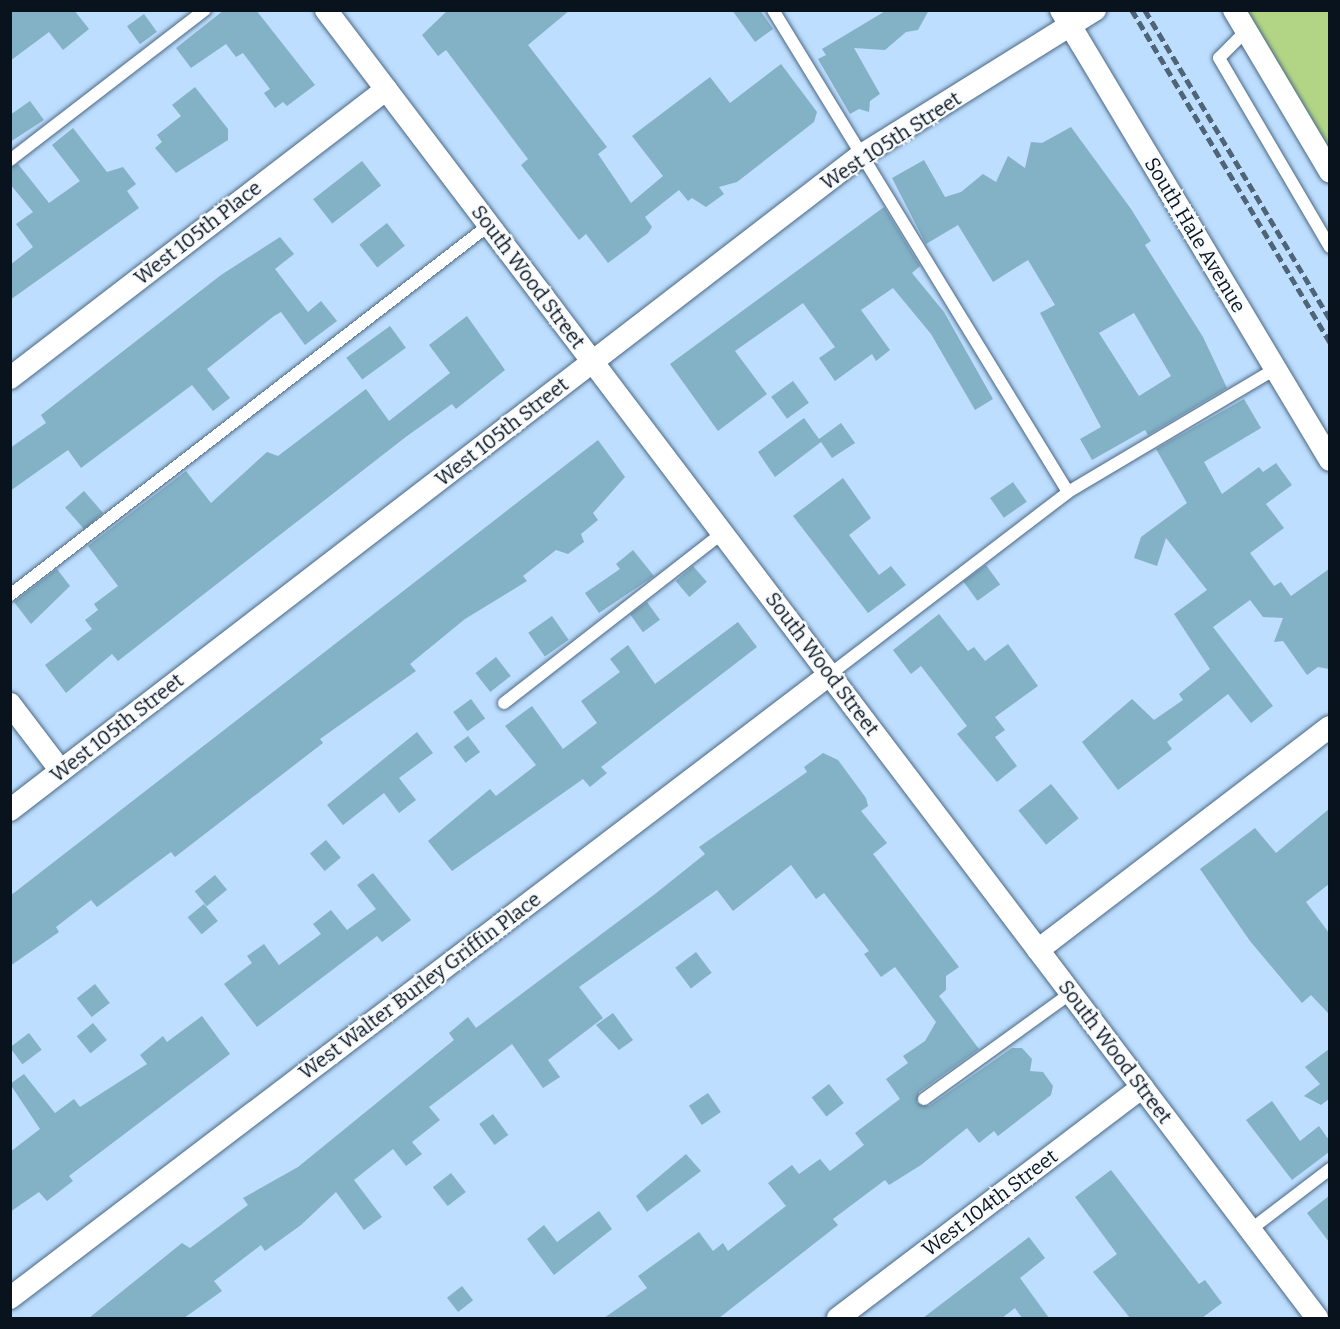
<!DOCTYPE html>
<style>
body{margin:0}
#map{position:relative;width:1340px;height:1329px;overflow:hidden;background:#bddefe;font-family:Bitter,serif}
div>[style]{position:absolute}
.green>*{inset:0;background:#b2d585}
.building>*{inset:0;background:#83b1c5;transform-origin:0 0}
.roads{filter:drop-shadow(0 0 2px #4b6884) drop-shadow(0 0 2px #4b6884)}
.lane>*{height:12px;margin:-6px;padding:0 6px;transform-origin:6px;border-radius:6px;background:#fff}
.street>*{height:22px;margin:-11px;padding:0 11px;transform-origin:11px;border-radius:11px;background:#fff}
.rail>*{height:4.5px;margin-top:-2.25px;transform-origin:0;background:repeating-linear-gradient(90deg,#506478 0 9px,transparent 0 13.5px)}
span{translate:-50% -50%;white-space:nowrap;text-align:center;line-height:1.15;-webkit-text-stroke:4.5px #f8fbfe;paint-order:stroke}
.street-label{font-size:20px;color:#08131e}
.frame{position:absolute;inset:0;border:12px solid #08131e;pointer-events:none}
</style>
<div id="map">
<div class="green">
<div style="clip-path:polygon(1246px 11px,1329px 11px,1329px 150px)"></div>
</div>
<div class="building">
<div style="clip-path:polygon(10px 10px,74px 10px,89px 29px,63px 50px,49px 32px,10px 61px)"></div>
<div style="clip-path:polygon(224px 10px,256px 10px,315px 85px,287px 106px,283px 102px,275px 108px,264px 93px,270px 89px,243px 53px,236px 57px,226px 44px,191px 68px,176px 48px)"></div>
<div style="clip-path:polygon(448px 10px,570px 10px,528px 45px,607px 147px,598px 154px,631px 203px,663px 176px,632px 136px,710px 77px,730px 103px,781px 64px,817px 112px,814px 122px,737px 182px,719px 187px,724px 194px,706px 207px,692px 198px,688px 201px,679px 190px,645px 217px,652px 227px,648px 233px,608px 263px,586px 234px,579px 240px,521px 165px,528px 159px,446px 50px,438px 56px,422px 35px)"></div>
<div style="clip-path:polygon(732px 10px,760px 10px,773px 29px,755px 42px)"></div>
<div style="clip-path:polygon(887px 10px,929px 10px,918px 30px,906px 32px,885px 50px,854px 48px,880px 94px,870px 101px,869px 112px,859px 109px,850px 114px,818px 59px,826px 55px,822px 49px)"></div>
<div style="left:144px;top:14px;width:22px;height:21px;rotate:54deg"></div>
<div style="clip-path:polygon(195px 87px,228px 129px,228px 140px,176px 173px,155px 148px,162px 142px,157px 135px,181px 116px,172px 105px)"></div>
<div style="clip-path:polygon(30px 101px,44px 120px,10px 142px,10px 115px)"></div>
<div style="clip-path:polygon(evenodd,1071px 127px,1131px 209px,1151px 241px,1145px 245px,1203px 337px,1227px 388px,1148px 435px,1145px 430px,1092px 460px,1080px 439px,1101px 427px,1040px 313px,1055px 305px,1028px 260px,993px 282px,958px 225px,926px 244px,892px 178px,924px 160px,945px 197px,961px 192px,983px 174px,996px 182px,1008px 156px,1025px 168px,1031px 142px,1042px 143px,1071px 127px,1134px 313px,1171px 376px,1139px 396px,1099px 333px,1134px 313px)"></div>
<div style="clip-path:polygon(73px 128px,107px 172px,123px 167px,136px 184px,127px 191px,139px 208px,10px 300px,10px 265px,33px 247px,16px 224px,33px 212px,10px 184px,10px 168px,18px 164px,49px 203px,80px 181px,52px 145px)"></div>
<div style="left:362px;top:161px;width:31px;height:62px;rotate:52deg"></div>
<div style="clip-path:polygon(884px 207px,920px 266px,912px 273px,944px 312px,993px 399px,975px 410px,931px 334px,893px 288px,861px 310px,890px 350px,876px 361px,872px 354px,835px 381px,819px 358px,835px 347px,803px 303px,735px 351px,767px 394px,718px 431px,670px 364px)"></div>
<div style="left:387px;top:223px;width:29px;height:35px;rotate:52deg"></div>
<div style="clip-path:polygon(280px 237px,294px 254px,275px 269px,308px 312px,321px 301px,337px 321px,305px 345px,281px 312px,274px 316px,207px 369px,230px 398px,213px 411px,192px 385px,81px 468px,68px 450px,10px 491px,10px 448px,46px 423px,41px 415px,221px 275px)"></div>
<div style="clip-path:polygon(467px 316px,505px 370px,456px 409px,452px 404px,407px 436px,118px 661px,112px 654px,66px 693px,45px 665px,92px 629px,85px 620px,98px 610px,94px 604px,118px 586px,88px 546px,186px 471px,211px 503px,267px 452px,278px 456px,366px 389px,389px 421px,450px 373px,429px 345px)"></div>
<div style="left:390px;top:326px;width:27px;height:54px;rotate:54deg"></div>
<div style="left:793px;top:381px;width:27px;height:27px;rotate:54deg"></div>
<div style="clip-path:polygon(1244px 399px,1261px 428px,1204px 462px,1222px 494px,1259px 467px,1263px 472px,1276px 463px,1292px 485px,1266px 504px,1284px 528px,1250px 553px,1274px 586px,1281px 582px,1291px 596px,1329px 569px,1329px 669px,1318px 667px,1307px 675px,1283px 641px,1274px 642px,1283px 618px,1263px 617px,1250px 600px,1213px 627px,1273px 706px,1251px 723px,1228px 694px,1167px 742px,1172px 749px,1118px 790px,1082px 742px,1132px 699px,1154px 720px,1183px 700px,1179px 694px,1210px 669px,1174px 614px,1207px 590px,1166px 538px,1157px 566px,1134px 558px,1141px 537px,1187px 503px,1156px 449px)"></div>
<div style="clip-path:polygon(804px 418px,819px 439px,841px 423px,855px 443px,832px 458px,821px 442px,775px 477px,758px 452px)"></div>
<div style="clip-path:polygon(598px 440px,625px 477px,593px 513px,598px 520px,581px 534px,584px 542px,568px 554px,556px 550px,523px 576px,527px 581px,465px 619px,410px 664px,416px 671px,320px 739px,323px 743px,175px 857px,171px 852px,97px 907px,91px 900px,56px 927px,59px 932px,10px 966px,10px 896px)"></div>
<div style="clip-path:polygon(843px 478px,871px 518px,849px 535px,879px 575px,891px 566px,906px 585px,868px 613px,793px 516px)"></div>
<div style="left:1013px;top:482px;width:24px;height:28px;rotate:55deg"></div>
<div style="left:84px;top:491px;width:29px;height:25px;rotate:49deg"></div>
<div style="clip-path:polygon(633px 550px,654px 576px,599px 613px,585px 593px,620px 569px,616px 564px)"></div>
<div style="left:986px;top:565px;width:24px;height:28px;rotate:54deg"></div>
<div style="left:693px;top:566px;width:21px;height:23px;rotate:49deg"></div>
<div style="clip-path:polygon(57px 569px,70px 586px,31px 624px,14px 602px)"></div>
<div style="left:647px;top:602px;width:22px;height:21px;rotate:54deg"></div>
<div style="clip-path:polygon(939px 614px,968px 651px,974px 647px,985px 661px,1008px 644px,1038px 686px,995px 717px,1005px 730px,995px 737px,1017px 766px,997px 782px,957px 734px,967px 726px,921px 666px,911px 674px,893px 650px)"></div>
<div style="left:552px;top:616px;width:29px;height:29px;rotate:55deg"></div>
<div style="clip-path:polygon(738px 622px,757px 647px,601px 767px,607px 773px,590px 787px,583px 779px,452px 871px,428px 841px,490px 789px,496px 796px,536px 765px,505px 726px,532px 706px,563px 749px,597px 723px,581px 701px,620px 672px,610px 659px,628px 645px,655px 684px)"></div>
<div style="left:496px;top:657px;width:24px;height:26px;rotate:52deg"></div>
<div style="left:471px;top:699px;width:24px;height:22px;rotate:54deg"></div>
<div style="clip-path:polygon(417px 732px,433px 753px,399px 778px,416px 800px,399px 813px,384px 793px,343px 825px,327px 805px)"></div>
<div style="left:468px;top:736px;width:20px;height:18px;rotate:53deg"></div>
<div style="clip-path:polygon(823px 753px,838px 760px,866px 798px,868px 806px,861px 811px,887px 843px,873px 854px,959px 967px,946px 976px,946px 990px,939px 996px,979px 1049px,919px 1092px,917px 1103px,929px 1106px,1012px 1048px,1022px 1048px,1032px 1059px,1030px 1071px,1043px 1072px,1053px 1086px,1051px 1095px,998px 1136px,994px 1131px,979px 1143px,967px 1128px,921px 1165px,889px 1185px,885px 1180px,833px 1219px,838px 1225px,719px 1318px,604px 1318px,647px 1288px,638px 1276px,699px 1232px,713px 1251px,723px 1243px,728px 1251px,786px 1206px,768px 1183px,792px 1165px,799px 1174px,820px 1159px,830px 1171px,864px 1145px,855px 1133px,900px 1099px,886px 1079px,908px 1063px,903px 1056px,925px 1041px,936px 1022px,895px 967px,881px 977px,864px 954px,869px 951px,824px 893px,816px 899px,791px 865px,733px 911px,717px 890px,579px 987px,603px 1018px,548px 1060px,560px 1077px,543px 1088px,512px 1044px,429px 1107px,440px 1120px,412px 1142px,422px 1154px,406px 1166px,393px 1149px,354px 1180px,382px 1217px,364px 1230px,336px 1192px,301px 1225px,265px 1251px,261px 1245px,214px 1281px,222px 1291px,184px 1318px,89px 1318px,182px 1243px,190px 1248px,248px 1205px,243px 1198px,298px 1167px,454px 1040px,449px 1033px,468px 1017px,476px 1028px,655px 894px,705px 854px,699px 847px,807px 772px,804px 767px)"></div>
<div style="left:1051px;top:784px;width:44px;height:42px;rotate:51deg"></div>
<div style="clip-path:polygon(1329px 809px,1329px 884px,1306px 902px,1329px 933px,1329px 1014px,1311px 995px,1302px 1003px,1250px 941px,1200px 869px,1255px 828px,1276px 853px)"></div>
<div style="left:326px;top:840px;width:23px;height:21px;rotate:50deg"></div>
<div style="clip-path:polygon(373px 873px,411px 920px,382px 942px,377px 936px,257px 1027px,224px 984px,252px 963px,247px 956px,264px 944px,279px 965px,321px 934px,313px 924px,331px 910px,347px 930px,376px 909px,357px 885px)"></div>
<div style="left:215px;top:875px;width:19px;height:26px;rotate:51deg"></div>
<div style="left:204px;top:904px;width:22px;height:21px;rotate:51deg"></div>
<div style="left:696px;top:952px;width:26px;height:26px;rotate:53deg"></div>
<div style="left:95px;top:984px;width:24px;height:23px;rotate:52deg"></div>
<div style="clip-path:polygon(613px 1013px,633px 1040px,619px 1050px,596px 1025px)"></div>
<div style="clip-path:polygon(202px 1016px,230px 1054px,69px 1176px,73px 1181px,47px 1201px,39px 1192px,10px 1212px,10px 1152px,40px 1129px,10px 1084px,24px 1074px,55px 1113px,74px 1099px,80px 1107px,147px 1064px,140px 1055px,163px 1036px,167px 1042px)"></div>
<div style="left:93px;top:1023px;width:22px;height:21px;rotate:51deg"></div>
<div style="left:29px;top:1033px;width:21px;height:24px;rotate:53deg"></div>
<div style="clip-path:polygon(1329px 1049px,1329px 1099px,1321px 1105px,1304px 1096px,1320px 1084px,1305px 1067px)"></div>
<div style="left:829px;top:1084px;width:24px;height:22px;rotate:52deg"></div>
<div style="left:708px;top:1093px;width:23px;height:23px;rotate:56deg"></div>
<div style="clip-path:polygon(1272px 1101px,1300px 1141px,1319px 1126px,1329px 1140px,1329px 1152px,1292px 1180px,1246px 1120px)"></div>
<div style="left:493px;top:1114px;width:26px;height:17px;rotate:54deg"></div>
<div style="clip-path:polygon(686px 1154px,701px 1171px,647px 1212px,636px 1196px)"></div>
<div style="clip-path:polygon(1111px 1170px,1199px 1284px,1205px 1280px,1222px 1303px,1202px 1318px,1130px 1318px,1093px 1272px,1117px 1254px,1075px 1197px)"></div>
<div style="left:451px;top:1173px;width:24px;height:23px;rotate:52deg"></div>
<div style="clip-path:polygon(1329px 1196px,1329px 1242px,1307px 1213px)"></div>
<div style="clip-path:polygon(599px 1211px,612px 1229px,554px 1275px,527px 1239px,544px 1225px,557px 1242px)"></div>
<div style="clip-path:polygon(1029px 1237px,1045px 1258px,1020px 1278px,1049px 1318px,1022px 1318px,1015px 1308px,1002px 1318px,923px 1318px)"></div>
<div style="left:462px;top:1286px;width:18px;height:19px;rotate:52deg"></div>
</div>
<div class="roads">
<div class="lane">
<div style="left:773px;top:10px;width:565px;rotate:58.53deg"></div>
<div style="left:1246px;top:31px;width:38px;rotate:135deg"></div>
<div style="left:1219px;top:58px;width:219px;rotate:59.6deg"></div>
<div style="left:10px;top:160px;width:246px;rotate:-37.6deg"></div>
<div style="left:10px;top:595px;width:605px;rotate:-37.68deg"></div>
<div style="left:829px;top:675px;width:301px;rotate:-37.4deg"></div>
<div style="left:1068px;top:492px;width:241px;rotate:-30.7deg"></div>
<div style="left:504px;top:703px;width:276px;rotate:-37.9deg"></div>
<div style="left:924px;top:1099px;width:181px;rotate:-35.8deg"></div>
<div style="left:1250px;top:1230px;width:101px;rotate:-37.3deg"></div>
</div>
<div class="street">
<div style="left:326px;top:10px;width:1641px;rotate:52.85deg"></div>
<div style="left:1061px;top:10px;width:524px;rotate:59.13deg"></div>
<div style="left:1234px;top:10px;width:188px;rotate:59.3deg"></div>
<div style="left:10px;top:378px;width:474px;rotate:-37.5deg"></div>
<div style="left:10px;top:704px;width:84px;rotate:52.7deg"></div>
<div style="left:10px;top:810px;width:1072px;rotate:-37.58deg"></div>
<div style="left:860px;top:156px;width:277px;rotate:-31.9deg"></div>
<div style="left:1038px;top:950px;width:367px;rotate:-37.4deg"></div>
<div style="left:10px;top:1298px;width:1029px;rotate:-37.26deg"></div>
<div style="left:838px;top:1318px;width:382px;rotate:-37.2deg"></div>
</div>
</div>
<div class="rail">
<div style="left:1132px;top:10px;width:387px;rotate:59.2deg"></div>
<div style="left:1145px;top:10px;width:360px;rotate:59.1deg"></div>
</div>
<div class="street-label">
<span style="left:891px;top:141px;rotate:-33deg">West 105th Street</span>
<span style="left:198px;top:233px;rotate:-38deg">West 105th Place</span>
<span style="left:1195px;top:235px;rotate:59deg">South Hale Avenue</span>
<span style="left:528px;top:277px;rotate:53deg">South Wood Street</span>
<span style="left:502px;top:432px;rotate:-38deg">West 105th Street</span>
<span style="left:822px;top:664px;rotate:53deg">South Wood Street</span>
<span style="left:117px;top:728px;rotate:-38deg">West 105th Street</span>
<span style="left:420px;top:986px;rotate:-37deg">West Walter Burley Griffin Place</span>
<span style="left:1115px;top:1052px;rotate:53deg">South Wood Street</span>
<span style="left:990px;top:1203px;rotate:-37deg">West 104th Street</span>
</div>
<div class="frame"></div>
</div>
